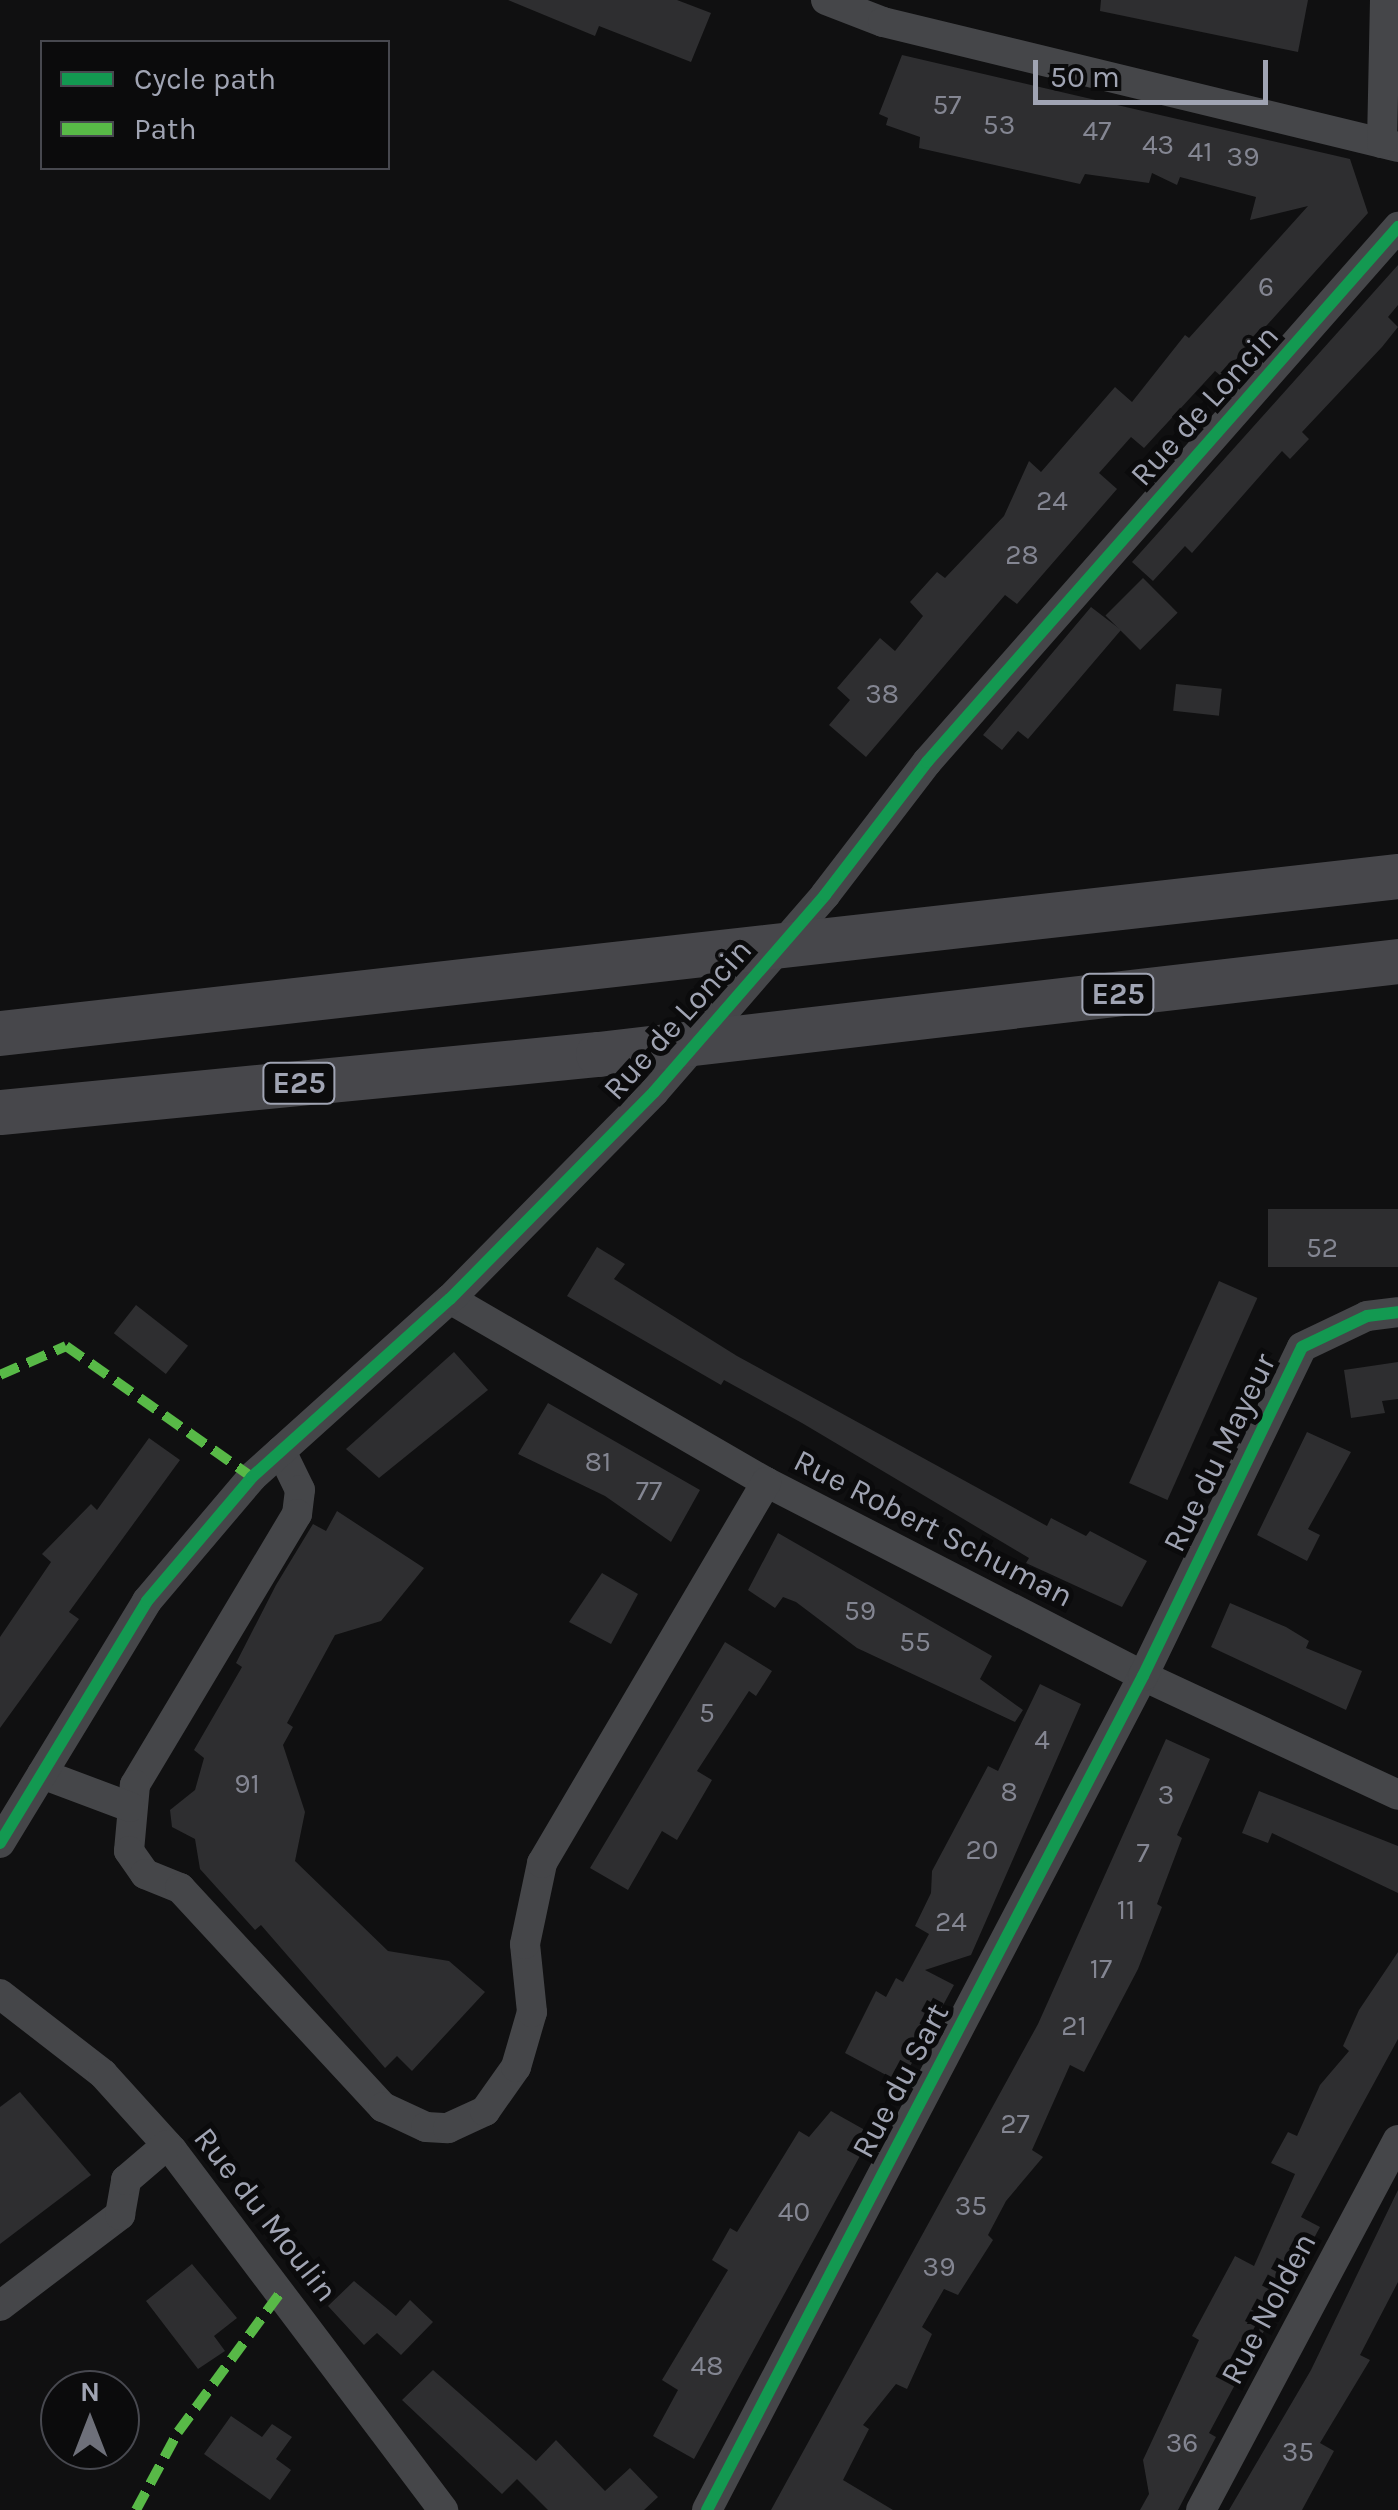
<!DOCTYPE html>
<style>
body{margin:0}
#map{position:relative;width:1398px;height:2510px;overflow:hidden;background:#101011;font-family:Karla,sans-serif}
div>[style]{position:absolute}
.building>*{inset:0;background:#2e2e30;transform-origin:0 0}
.minor>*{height:30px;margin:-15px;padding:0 15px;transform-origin:15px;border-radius:15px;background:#454649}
.highway>*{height:45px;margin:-22.5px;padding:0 22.5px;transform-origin:22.5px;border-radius:22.5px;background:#47474b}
.quiet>*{height:10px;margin-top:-5px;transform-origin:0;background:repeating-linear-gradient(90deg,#58b947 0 20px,transparent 0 30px)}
.cycleway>*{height:12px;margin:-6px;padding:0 6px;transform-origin:6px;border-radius:6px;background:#139951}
span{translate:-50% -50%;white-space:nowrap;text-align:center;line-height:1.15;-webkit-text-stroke:10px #0b0b0c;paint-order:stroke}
.number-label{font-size:28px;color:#848692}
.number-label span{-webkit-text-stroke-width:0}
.shield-label span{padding:2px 8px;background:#0b0b0c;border:2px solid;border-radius:8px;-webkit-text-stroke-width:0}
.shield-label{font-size:30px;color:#a0a4b3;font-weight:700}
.street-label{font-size:32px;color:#a0a4b3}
.legend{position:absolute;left:40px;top:40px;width:350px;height:130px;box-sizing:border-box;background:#0b0b0c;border:2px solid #47484f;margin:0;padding:12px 18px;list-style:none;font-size:30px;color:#a0a4b3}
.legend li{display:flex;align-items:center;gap:20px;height:50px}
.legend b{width:50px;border:2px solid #47484f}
.north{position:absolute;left:40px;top:2370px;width:100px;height:100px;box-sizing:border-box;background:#0b0b0c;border:2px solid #47484f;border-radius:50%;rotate:0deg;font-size:28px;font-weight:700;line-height:40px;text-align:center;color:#a0a4b3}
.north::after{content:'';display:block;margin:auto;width:35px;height:45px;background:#6e707a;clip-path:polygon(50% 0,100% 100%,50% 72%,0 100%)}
.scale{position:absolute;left:1033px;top:60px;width:235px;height:45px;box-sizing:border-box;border:5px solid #a0a4b3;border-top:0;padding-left:12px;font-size:30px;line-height:35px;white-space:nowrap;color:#a0a4b3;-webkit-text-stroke:8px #0b0b0c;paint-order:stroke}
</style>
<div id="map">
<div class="building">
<div style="clip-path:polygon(508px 0,677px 0,711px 13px,691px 62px,599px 26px,595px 36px)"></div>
<div style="clip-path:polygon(1101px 0,1308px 0,1298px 52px,1100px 11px)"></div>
<div style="clip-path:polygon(902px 55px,1350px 159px,1368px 213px,1221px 376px,1215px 371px,1144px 448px,1131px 437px,1099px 473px,1117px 489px,1017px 604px,1005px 595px,866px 757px,829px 725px,850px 700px,837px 688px,880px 638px,895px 651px,923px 616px,910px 602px,937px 572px,945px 578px,1004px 516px,1029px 461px,1041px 472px,1115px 387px,1132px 402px,1185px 335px,1189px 338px,1308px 206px,1250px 220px,1256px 197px,1180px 177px,1177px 185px,1152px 173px,1149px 183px,1085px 174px,1080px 184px,919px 148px,920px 137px,886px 125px,888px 118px,879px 114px)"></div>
<div style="clip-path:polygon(1398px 265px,1398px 305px,1388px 317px,1398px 327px,1382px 347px,1302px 432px,1309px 439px,1290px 459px,1282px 451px,1192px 553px,1185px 546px,1153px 581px,1132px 562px)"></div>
<div style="left:1143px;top:578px;width:49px;height:53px;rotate:45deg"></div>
<div style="clip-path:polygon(1091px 607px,1121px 630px,1028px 739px,1018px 731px,1002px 750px,983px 735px)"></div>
<div style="left:1176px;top:684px;width:46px;height:27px;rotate:6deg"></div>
<div style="left:1398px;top:1209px;width:58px;height:130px;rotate:90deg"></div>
<div style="clip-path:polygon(597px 1247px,625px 1264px,614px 1279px,737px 1356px,1047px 1526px,1051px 1518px,1086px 1536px,1090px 1531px,1147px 1561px,1122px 1607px,1026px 1563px,1029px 1558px,802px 1423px,724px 1380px,721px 1385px,567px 1296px)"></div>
<div style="left:1219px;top:1281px;width:42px;height:221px;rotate:24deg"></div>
<div style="left:136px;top:1305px;width:66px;height:36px;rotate:38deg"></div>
<div style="clip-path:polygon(454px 1352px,488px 1390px,379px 1478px,346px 1449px)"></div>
<div style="clip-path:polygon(1398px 1362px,1398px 1399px,1382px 1401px,1385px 1413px,1351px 1418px,1344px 1370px)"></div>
<div style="clip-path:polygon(548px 1403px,700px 1490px,671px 1542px,605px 1496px,518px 1454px)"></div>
<div style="clip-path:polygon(1307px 1432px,1351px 1452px,1308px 1529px,1320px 1535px,1307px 1561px,1257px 1535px)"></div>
<div style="clip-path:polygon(149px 1438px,180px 1460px,69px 1612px,79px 1619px,0 1728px,0 1637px,51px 1562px,42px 1554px,91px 1504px,97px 1510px)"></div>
<div style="clip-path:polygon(337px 1511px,424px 1568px,381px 1621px,335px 1635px,287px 1723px,293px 1727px,283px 1745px,305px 1812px,295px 1861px,388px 1951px,449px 1961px,485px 1992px,412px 2071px,397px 2056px,385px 2068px,261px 1925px,255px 1930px,200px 1869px,195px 1839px,172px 1827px,170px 1810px,195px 1790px,204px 1758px,194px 1750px,242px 1667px,236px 1663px,276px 1585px,313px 1524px,326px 1531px)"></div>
<div style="clip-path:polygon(778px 1533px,992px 1656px,980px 1679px,1023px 1710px,1015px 1722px,857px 1648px,796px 1602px,783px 1597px,775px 1608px,748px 1590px)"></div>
<div style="clip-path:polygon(602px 1573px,638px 1594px,611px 1644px,569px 1622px)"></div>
<div style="clip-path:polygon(1230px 1603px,1286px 1627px,1309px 1641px,1306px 1648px,1362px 1671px,1346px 1710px,1211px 1647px)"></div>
<div style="clip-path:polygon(725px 1642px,772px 1671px,756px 1696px,749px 1691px,697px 1771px,712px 1780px,677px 1840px,662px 1831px,628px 1890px,590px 1868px)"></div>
<div style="clip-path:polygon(1040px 1684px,1081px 1704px,971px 1955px,925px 1970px,954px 1985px,901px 2083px,845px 2053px,876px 1991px,886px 1997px,896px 1978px,903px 1982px,929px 1934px,915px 1926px,931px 1893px,932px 1871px,988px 1766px,998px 1771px)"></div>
<div style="clip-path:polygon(1166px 1739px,1210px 1759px,1177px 1835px,1182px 1838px,1157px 1904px,1162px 1907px,1138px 1969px,1084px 2072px,1070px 2065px,1032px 2150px,1043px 2157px,1006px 2201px,988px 2235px,993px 2240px,958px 2295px,944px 2289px,922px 2327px,932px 2334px,907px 2389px,896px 2384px,863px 2425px,869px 2429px,843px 2480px,893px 2510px,771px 2510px,1038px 2024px)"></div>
<div style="clip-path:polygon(1259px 1791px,1398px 1846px,1398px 1893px,1272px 1833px,1268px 1843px,1242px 1833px)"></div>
<div style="clip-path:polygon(1398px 1952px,1398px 2039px,1301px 2217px,1320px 2227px,1209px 2433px,1216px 2437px,1178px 2510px,1140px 2510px,1149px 2494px,1143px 2460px,1199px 2340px,1192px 2336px,1235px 2256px,1254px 2266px,1295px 2174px,1271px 2163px,1288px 2132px,1297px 2136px,1320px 2085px,1349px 2051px,1343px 2046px,1359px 2010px)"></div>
<div style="clip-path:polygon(20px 2092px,91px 2175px,0 2244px,0 2107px)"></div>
<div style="clip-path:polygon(831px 2111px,872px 2134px,694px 2459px,653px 2436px,678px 2390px,662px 2380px,728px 2270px,712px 2260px,730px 2228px,737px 2232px,799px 2131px,809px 2137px)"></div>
<div style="clip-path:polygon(1398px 2190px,1398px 2282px,1360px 2355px,1370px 2360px,1320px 2443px,1334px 2451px,1302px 2510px,1229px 2510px,1311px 2370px)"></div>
<div style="clip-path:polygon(192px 2264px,237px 2318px,214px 2336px,225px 2351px,198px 2369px,146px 2301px)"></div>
<div style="clip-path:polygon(354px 2281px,396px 2316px,410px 2300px,433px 2322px,401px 2355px,377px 2333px,364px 2345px,328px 2306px)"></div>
<div style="clip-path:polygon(433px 2370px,536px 2461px,556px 2440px,605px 2491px,630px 2468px,658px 2497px,644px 2510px,548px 2510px,517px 2479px,502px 2494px,402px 2400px)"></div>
<div style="clip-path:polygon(231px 2416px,262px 2437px,272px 2424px,292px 2437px,276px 2459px,291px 2470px,270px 2500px,204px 2454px)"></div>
</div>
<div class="minor">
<div style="left:826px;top:0;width:61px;rotate:21.1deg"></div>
<div style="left:883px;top:22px;width:530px;rotate:13.64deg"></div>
<div style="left:1382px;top:143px;width:143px;rotate:-88.8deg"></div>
<div style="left:450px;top:1299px;width:365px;rotate:30.1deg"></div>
<div style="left:766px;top:1482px;width:424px;rotate:27.2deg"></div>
<div style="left:1143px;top:1676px;width:281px;rotate:25deg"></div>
<div style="left:281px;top:1451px;width:43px;rotate:64deg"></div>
<div style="left:300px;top:1490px;width:24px;rotate:97deg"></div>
<div style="left:297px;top:1514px;width:316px;rotate:120.9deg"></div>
<div style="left:135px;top:1785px;width:66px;rotate:95.2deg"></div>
<div style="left:129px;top:1851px;width:28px;rotate:55deg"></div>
<div style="left:145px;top:1874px;width:38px;rotate:22deg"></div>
<div style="left:180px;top:1888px;width:299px;rotate:47.2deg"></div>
<div style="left:383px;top:2107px;width:47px;rotate:24.9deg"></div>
<div style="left:426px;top:2127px;width:22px;rotate:3deg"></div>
<div style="left:448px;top:2128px;width:41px;rotate:-24.7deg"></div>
<div style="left:485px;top:2111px;width:54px;rotate:-54.8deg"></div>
<div style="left:516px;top:2067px;width:57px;rotate:-73.8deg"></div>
<div style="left:532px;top:2012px;width:68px;rotate:-95.9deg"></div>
<div style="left:525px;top:1944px;width:83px;rotate:-78.1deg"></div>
<div style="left:542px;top:1863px;width:442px;rotate:-59.5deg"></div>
<div style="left:42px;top:1774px;width:94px;rotate:20.6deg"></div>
<div style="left:0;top:1843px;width:283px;rotate:-58.7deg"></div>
<div style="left:147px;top:1601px;width:162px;rotate:-49.7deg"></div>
<div style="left:252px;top:1477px;width:266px;rotate:-42deg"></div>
<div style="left:450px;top:1299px;width:291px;rotate:-45.4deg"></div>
<div style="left:654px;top:1092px;width:261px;rotate:-49deg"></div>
<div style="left:825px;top:895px;width:168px;rotate:-52.5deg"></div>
<div style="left:927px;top:762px;width:713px;rotate:-48.64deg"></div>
<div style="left:0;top:1994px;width:130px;rotate:37.8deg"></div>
<div style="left:103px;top:2074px;width:103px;rotate:47.8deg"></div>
<div style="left:172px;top:2150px;width:451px;rotate:53deg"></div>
<div style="left:0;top:2306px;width:151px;rotate:-37.2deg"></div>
<div style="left:120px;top:2215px;width:36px;rotate:-80deg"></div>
<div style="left:126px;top:2180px;width:54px;rotate:-40.5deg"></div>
<div style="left:707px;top:2510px;width:941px;rotate:-62.4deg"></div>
<div style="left:1143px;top:1676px;width:365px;rotate:-64.2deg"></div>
<div style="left:1302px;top:1347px;width:72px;rotate:-25.5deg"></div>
<div style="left:1367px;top:1316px;width:31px;rotate:-7deg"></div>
<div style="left:1201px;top:2510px;width:419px;rotate:-62deg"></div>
</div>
<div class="highway">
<div style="left:0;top:1033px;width:1407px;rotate:-6.41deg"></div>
<div style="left:0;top:1112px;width:601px;rotate:-5.54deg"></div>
<div style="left:598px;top:1054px;width:805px;rotate:-6.63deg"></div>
</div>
<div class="quiet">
<div style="left:0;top:1375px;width:72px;rotate:-23.7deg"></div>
<div style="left:66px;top:1346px;width:228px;rotate:35.2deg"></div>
<div style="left:136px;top:2510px;width:89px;rotate:-61.7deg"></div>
<div style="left:178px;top:2432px;width:174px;rotate:-53.7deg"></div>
</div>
<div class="cycleway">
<div style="left:0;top:1843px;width:283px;rotate:-58.7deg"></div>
<div style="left:147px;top:1601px;width:162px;rotate:-49.7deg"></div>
<div style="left:252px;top:1477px;width:266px;rotate:-42deg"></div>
<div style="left:450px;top:1299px;width:291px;rotate:-45.4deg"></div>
<div style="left:654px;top:1092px;width:261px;rotate:-49deg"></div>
<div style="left:825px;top:895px;width:168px;rotate:-52.5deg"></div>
<div style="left:927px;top:762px;width:713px;rotate:-48.64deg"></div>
<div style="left:707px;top:2510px;width:941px;rotate:-62.4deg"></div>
<div style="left:1143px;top:1676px;width:365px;rotate:-64.2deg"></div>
<div style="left:1302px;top:1347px;width:72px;rotate:-25.5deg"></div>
<div style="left:1367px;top:1316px;width:31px;rotate:-7deg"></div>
</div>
<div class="number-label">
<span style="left:947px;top:105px">57</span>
<span style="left:999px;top:125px">53</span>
<span style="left:1097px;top:131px">47</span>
<span style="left:1158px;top:145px">43</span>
<span style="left:1200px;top:152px">41</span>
<span style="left:1243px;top:157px">39</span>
<span style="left:1266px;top:287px">6</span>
<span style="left:1052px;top:501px">24</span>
<span style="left:1022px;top:555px">28</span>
<span style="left:882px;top:694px">38</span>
<span style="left:1322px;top:1248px">52</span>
<span style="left:598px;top:1462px">81</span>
<span style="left:649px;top:1491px">77</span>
<span style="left:860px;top:1611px">59</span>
<span style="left:915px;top:1642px">55</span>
<span style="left:707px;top:1713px">5</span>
<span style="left:1042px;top:1740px">4</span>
<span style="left:247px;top:1784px">91</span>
<span style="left:1009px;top:1792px">8</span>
<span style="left:1166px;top:1795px">3</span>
<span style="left:982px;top:1850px">20</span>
<span style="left:1143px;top:1853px">7</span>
<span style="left:1126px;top:1910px">11</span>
<span style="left:951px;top:1922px">24</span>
<span style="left:1101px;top:1969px">17</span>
<span style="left:1074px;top:2026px">21</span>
<span style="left:1015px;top:2124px">27</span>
<span style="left:971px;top:2206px">35</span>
<span style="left:794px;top:2212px">40</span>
<span style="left:939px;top:2267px">39</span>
<span style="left:707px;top:2366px">48</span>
<span style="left:1182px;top:2443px">36</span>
<span style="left:1298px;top:2452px">35</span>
</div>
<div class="shield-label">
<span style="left:1118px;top:994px">E25</span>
<span style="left:299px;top:1083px">E25</span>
</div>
<div class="street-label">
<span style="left:1205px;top:406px;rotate:-48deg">Rue de Loncin</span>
<span style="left:678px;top:1020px;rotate:-48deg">Rue de Loncin</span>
<span style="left:1220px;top:1453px;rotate:-64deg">Rue du Mayeur</span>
<span style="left:933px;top:1529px;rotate:27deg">Rue Robert Schuman</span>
<span style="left:901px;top:2081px;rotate:-62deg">Rue du Sart</span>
<span style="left:265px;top:2215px;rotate:52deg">Rue du Moulin</span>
<span style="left:1269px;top:2309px;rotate:-62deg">Rue Nolden</span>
</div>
<ul class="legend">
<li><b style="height:12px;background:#139951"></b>Cycle path</li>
<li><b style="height:12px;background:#58b947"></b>Path</li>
</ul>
<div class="north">N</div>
<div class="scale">50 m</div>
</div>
